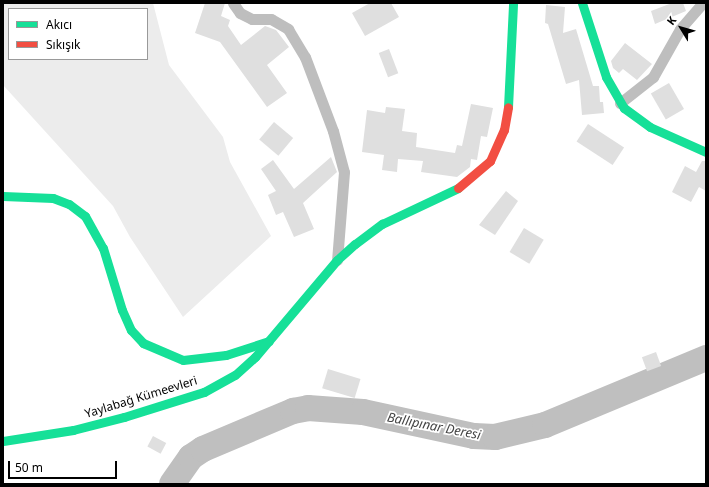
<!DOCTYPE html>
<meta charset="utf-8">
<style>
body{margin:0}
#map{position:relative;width:709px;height:487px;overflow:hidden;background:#fff;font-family:"Noto Sans",sans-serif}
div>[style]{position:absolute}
.green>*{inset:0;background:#ececec}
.river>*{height:26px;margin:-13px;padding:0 13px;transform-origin:13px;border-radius:13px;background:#bfbfbf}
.building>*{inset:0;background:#dfdfdf;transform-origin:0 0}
.street>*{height:11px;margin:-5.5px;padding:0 5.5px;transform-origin:5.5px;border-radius:5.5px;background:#bebebe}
.fast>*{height:9px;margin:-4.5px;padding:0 4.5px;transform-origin:4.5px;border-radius:4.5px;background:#16e098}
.jam>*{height:9px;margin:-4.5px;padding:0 4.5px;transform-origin:4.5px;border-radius:4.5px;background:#f24e42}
span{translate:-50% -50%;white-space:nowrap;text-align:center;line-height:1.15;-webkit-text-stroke:3.5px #fff;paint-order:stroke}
.street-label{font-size:12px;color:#000}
.water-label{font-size:13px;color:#444;font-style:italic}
.frame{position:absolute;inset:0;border:4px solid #000;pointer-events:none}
.legend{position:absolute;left:8px;top:8px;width:140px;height:52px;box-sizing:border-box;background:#fff;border:1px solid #999;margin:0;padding:5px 7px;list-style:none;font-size:12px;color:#000}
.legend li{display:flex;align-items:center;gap:8px;height:20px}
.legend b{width:20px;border:1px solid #999}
.north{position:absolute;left:661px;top:8px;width:40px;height:40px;-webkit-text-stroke:3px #fff;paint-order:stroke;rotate:307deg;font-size:11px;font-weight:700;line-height:16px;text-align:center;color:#000}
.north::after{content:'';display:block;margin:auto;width:14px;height:18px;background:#000;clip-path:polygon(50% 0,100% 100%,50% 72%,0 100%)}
.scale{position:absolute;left:8px;top:461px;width:109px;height:18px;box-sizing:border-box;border:2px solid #000;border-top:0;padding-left:5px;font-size:12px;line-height:14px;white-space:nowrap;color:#000;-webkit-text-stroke:3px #fff;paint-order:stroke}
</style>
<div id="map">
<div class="green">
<div style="clip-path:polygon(evenodd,3px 3px,153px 3px,169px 65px,223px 137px,230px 162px,271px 236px,183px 317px,130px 237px,113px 206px,3px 85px,3px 3px,9px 9px,147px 9px,147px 59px,9px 59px,9px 9px)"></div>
</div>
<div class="river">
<div style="left:172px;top:484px;width:33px;rotate:-55deg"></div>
<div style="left:191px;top:457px;width:14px;rotate:-34deg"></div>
<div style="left:203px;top:449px;width:98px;rotate:-22.9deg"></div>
<div style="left:293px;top:411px;width:15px;rotate:-11deg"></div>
<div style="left:308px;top:408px;width:55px;rotate:4.2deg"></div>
<div style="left:363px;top:412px;width:114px;rotate:12.2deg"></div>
<div style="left:474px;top:436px;width:21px;rotate:3deg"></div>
<div style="left:495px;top:437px;width:51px;rotate:-13.5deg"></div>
<div style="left:545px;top:425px;width:174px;rotate:-22.6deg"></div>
</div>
<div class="building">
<div style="clip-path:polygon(205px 3px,225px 3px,221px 16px,230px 20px,228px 26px,241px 45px,265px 26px,276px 30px,289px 47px,267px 65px,287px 93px,267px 107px,220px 42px,195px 33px)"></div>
<div style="clip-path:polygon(370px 3px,391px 3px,399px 17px,365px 36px,352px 13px)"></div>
<div style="clip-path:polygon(672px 3px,683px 3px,686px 11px,655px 24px,651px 11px)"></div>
<div style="clip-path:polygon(546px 5px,565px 7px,563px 33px,576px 29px,593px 86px,599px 86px,600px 102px,603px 102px,604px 113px,582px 115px,579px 80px,566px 84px,548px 24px,545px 23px)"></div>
<div style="clip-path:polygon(625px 43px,652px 64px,637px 80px,623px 69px,619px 73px,613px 68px,611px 61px)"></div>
<div style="left:389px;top:49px;width:26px;height:11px;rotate:69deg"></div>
<div style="left:669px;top:83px;width:30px;height:21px;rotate:60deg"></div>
<div style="clip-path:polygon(471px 104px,493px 108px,487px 137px,481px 136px,477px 160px,471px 159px,470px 167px,457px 177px,421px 172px,423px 161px,398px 159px,397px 172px,382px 170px,384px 155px,362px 152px,367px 110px,385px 113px,386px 107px,405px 109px,402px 131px,417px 133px,416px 147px,455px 153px,457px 145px,462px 146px)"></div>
<div style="left:274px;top:122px;width:25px;height:23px;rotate:40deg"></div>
<div style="left:588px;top:124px;width:43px;height:21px;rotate:33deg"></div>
<div style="clip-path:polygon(331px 157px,337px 172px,303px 203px,314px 229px,294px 237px,283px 212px,276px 215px,268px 195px,276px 191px,261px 169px,273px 160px,294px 189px)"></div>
<div style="clip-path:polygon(702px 161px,706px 161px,706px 191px,699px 187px,691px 202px,672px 192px,685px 166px,696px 172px)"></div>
<div style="clip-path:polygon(506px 191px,518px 201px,495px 235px,479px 225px)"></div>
<div style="left:524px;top:228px;width:23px;height:28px;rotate:31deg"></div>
<div style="left:656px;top:352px;width:15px;height:15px;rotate:70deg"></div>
<div style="left:328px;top:369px;width:34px;height:20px;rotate:17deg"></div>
<div style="left:153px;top:436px;width:15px;height:12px;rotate:28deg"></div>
</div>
<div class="street">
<div style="left:233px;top:3px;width:12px;rotate:55deg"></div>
<div style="left:240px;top:13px;width:13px;rotate:27deg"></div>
<div style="left:252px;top:19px;width:19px"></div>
<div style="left:271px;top:19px;width:20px;rotate:30deg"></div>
<div style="left:288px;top:29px;width:33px;rotate:59deg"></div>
<div style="left:305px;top:57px;width:79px;rotate:69.3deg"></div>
<div style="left:333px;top:131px;width:42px;rotate:75deg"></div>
<div style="left:344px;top:172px;width:88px;rotate:94.5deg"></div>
<div style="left:620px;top:103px;width:42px;rotate:-38.2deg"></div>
<div style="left:653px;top:77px;width:55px;rotate:-60.6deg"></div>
<div style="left:680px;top:29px;width:35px;rotate:-49deg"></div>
</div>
<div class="fast">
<div style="left:582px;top:3px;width:78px;rotate:72deg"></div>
<div style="left:606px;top:77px;width:36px;rotate:60deg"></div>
<div style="left:624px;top:108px;width:32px;rotate:36deg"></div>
<div style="left:650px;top:127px;width:61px;rotate:24.1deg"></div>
<div style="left:508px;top:107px;width:104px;rotate:-87.2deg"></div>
<div style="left:3px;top:196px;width:50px;rotate:2.3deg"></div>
<div style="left:53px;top:198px;width:17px;rotate:21deg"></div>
<div style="left:69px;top:204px;width:20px;rotate:37deg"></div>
<div style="left:85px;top:216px;width:37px;rotate:61deg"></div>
<div style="left:103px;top:248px;width:65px;rotate:73deg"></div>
<div style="left:122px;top:310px;width:22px;rotate:66deg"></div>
<div style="left:131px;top:330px;width:18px;rotate:47deg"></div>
<div style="left:143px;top:343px;width:43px;rotate:23deg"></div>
<div style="left:183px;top:360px;width:43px;rotate:-6.6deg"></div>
<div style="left:226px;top:355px;width:45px;rotate:-18deg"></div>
<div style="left:3px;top:441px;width:71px;rotate:-8.9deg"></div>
<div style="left:73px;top:430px;width:53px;rotate:-14.3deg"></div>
<div style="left:124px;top:417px;width:84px;rotate:-17.4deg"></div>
<div style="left:204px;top:392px;width:35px;rotate:-29deg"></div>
<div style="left:235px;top:375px;width:27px;rotate:-42deg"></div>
<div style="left:255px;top:357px;width:127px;rotate:-49.8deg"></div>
<div style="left:337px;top:260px;width:24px;rotate:-42deg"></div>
<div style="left:355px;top:244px;width:34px;rotate:-37deg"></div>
<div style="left:382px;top:224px;width:84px;rotate:-25.3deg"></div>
</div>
<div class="jam">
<div style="left:458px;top:188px;width:42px;rotate:-40.2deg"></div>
<div style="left:490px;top:161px;width:34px;rotate:-66deg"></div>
<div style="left:504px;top:130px;width:23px;rotate:-80deg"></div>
</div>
<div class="street-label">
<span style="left:141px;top:397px;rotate:-17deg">Yaylabağ Kümeevleri</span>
</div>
<div class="water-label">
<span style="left:434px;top:426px;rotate:11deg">Ballıpınar Deresi</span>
</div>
<div class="frame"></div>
<ul class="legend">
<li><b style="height:5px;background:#16e098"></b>Akıcı</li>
<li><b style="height:5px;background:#f24e42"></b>Sıkışık</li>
</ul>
<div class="north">K</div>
<div class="scale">50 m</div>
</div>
